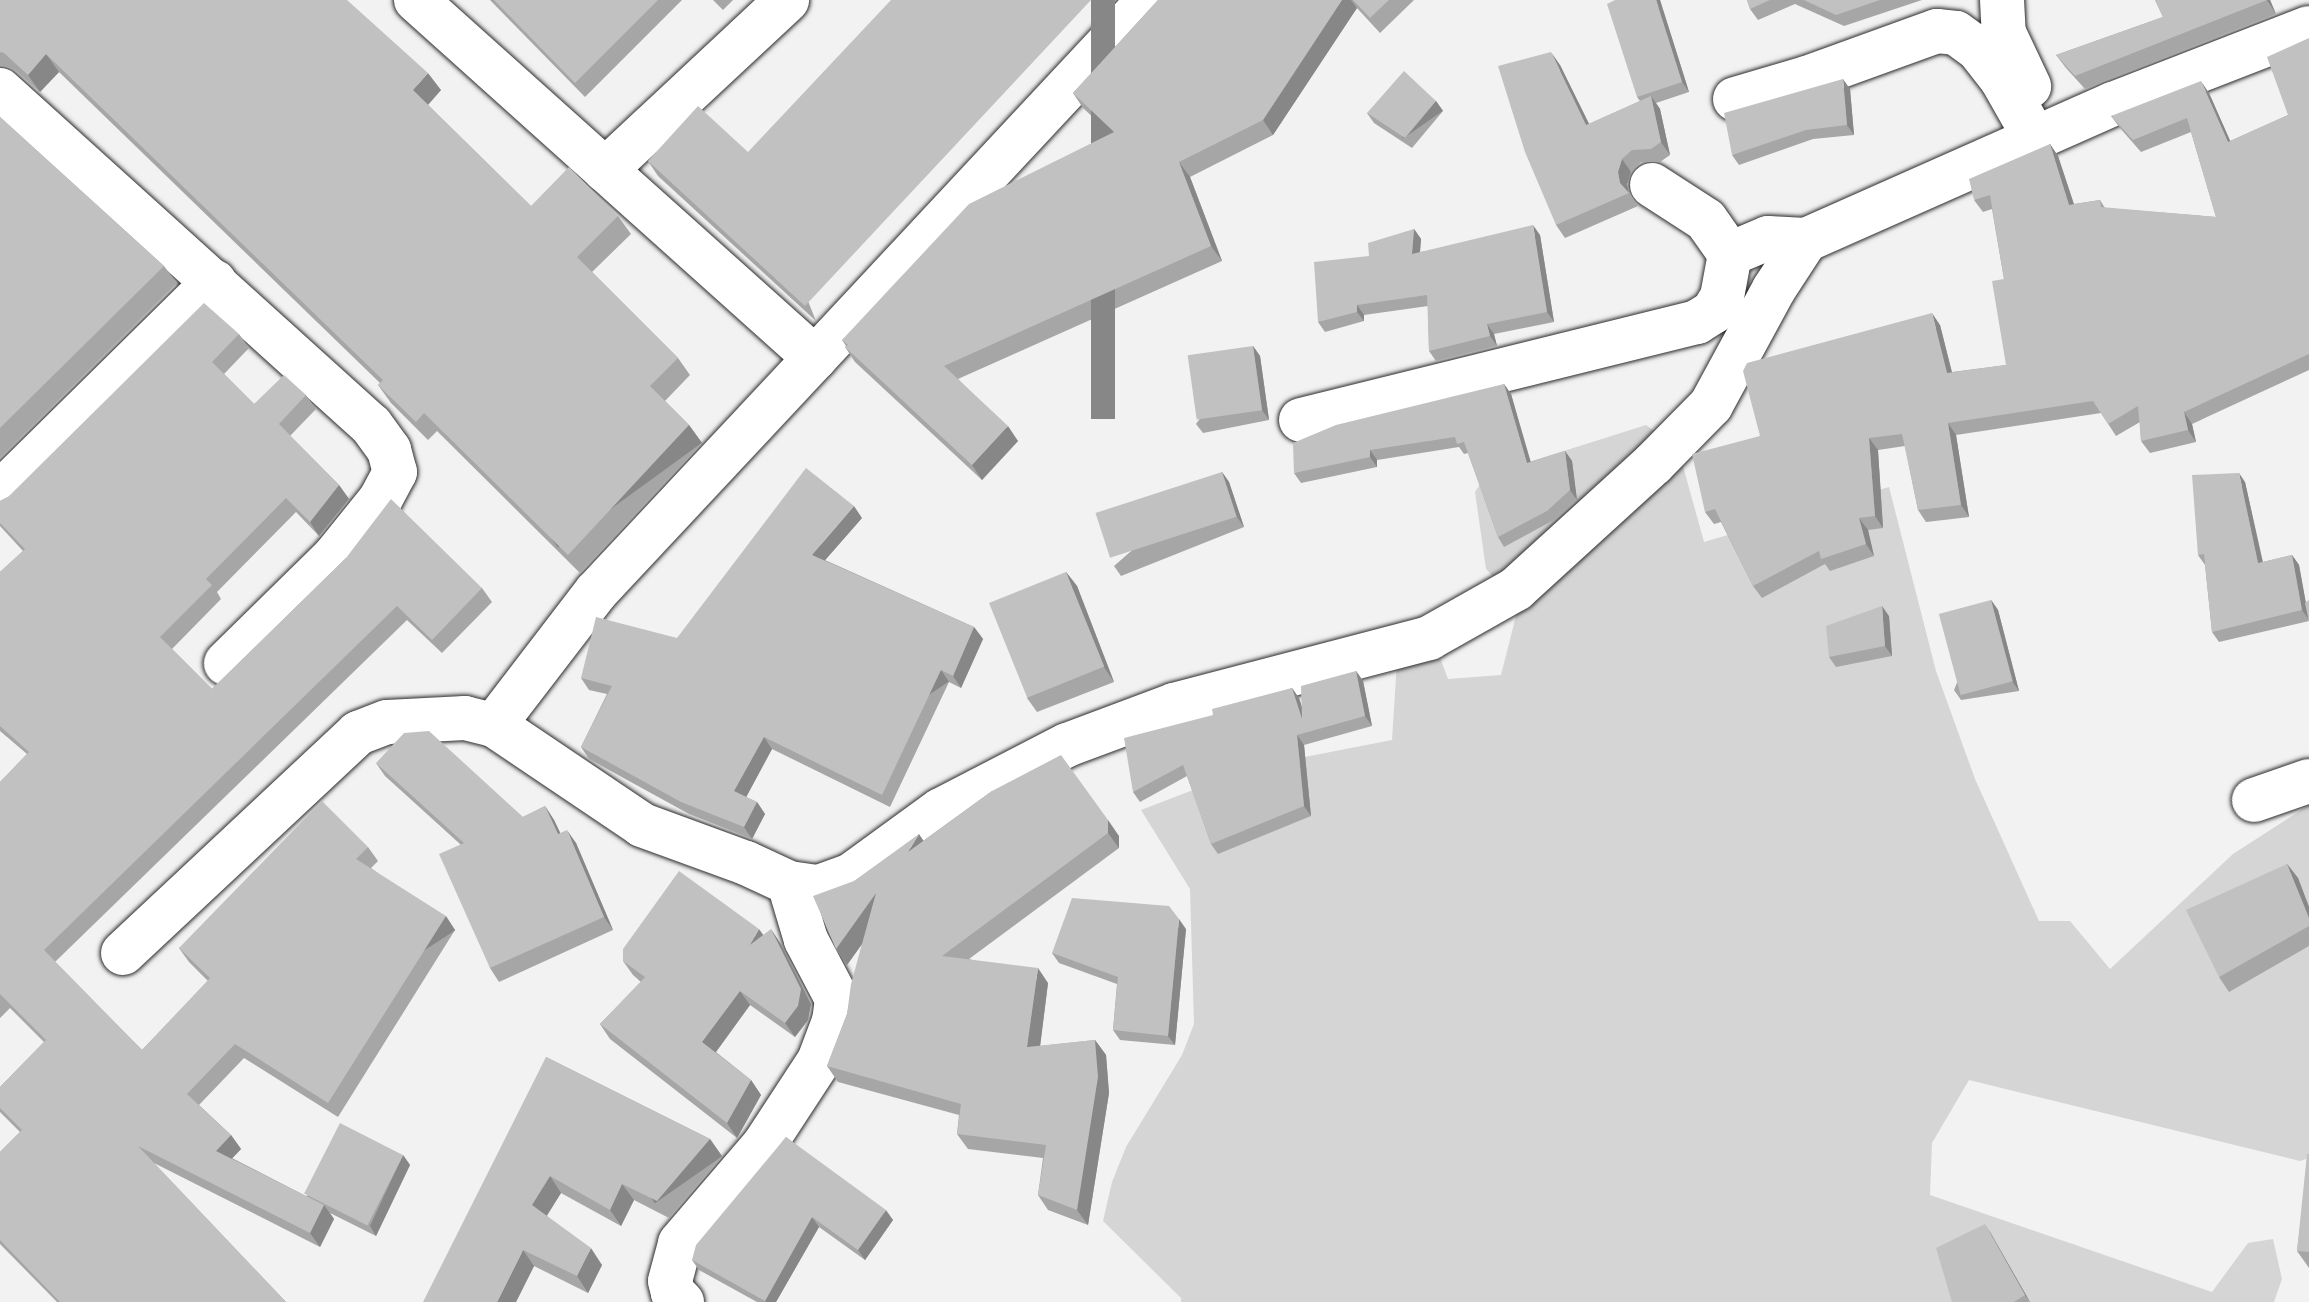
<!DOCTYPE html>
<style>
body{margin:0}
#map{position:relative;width:2309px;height:1302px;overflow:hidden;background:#f2f2f2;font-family:"Indie Flower",sans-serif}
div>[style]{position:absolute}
.green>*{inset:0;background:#d5d5d5}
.roads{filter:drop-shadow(0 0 2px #2b2b2b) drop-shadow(0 0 2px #2b2b2b)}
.minor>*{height:44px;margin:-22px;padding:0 22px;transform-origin:22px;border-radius:22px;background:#fff}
.wall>*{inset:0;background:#a6a6a6}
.shaded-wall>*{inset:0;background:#878787;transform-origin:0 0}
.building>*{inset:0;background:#c1c1c1;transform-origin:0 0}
span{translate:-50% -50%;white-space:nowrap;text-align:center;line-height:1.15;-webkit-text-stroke:6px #fff;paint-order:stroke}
</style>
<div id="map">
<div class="green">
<div style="clip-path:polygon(1646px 425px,1678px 448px,1704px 542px,1889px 487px,1936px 671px,1975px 779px,2039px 921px,2070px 921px,2110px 969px,2233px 854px,2309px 805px,2309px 1158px,2300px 1161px,1969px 1080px,1932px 1143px,1930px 1195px,2212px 1292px,2248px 1243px,2273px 1239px,2282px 1279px,2274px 1302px,1181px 1302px,1181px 1298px,1103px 1221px,1112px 1182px,1126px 1147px,1182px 1055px,1194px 1024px,1190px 889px,1141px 810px,1253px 767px,1392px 740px,1397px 661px,1435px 644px,1448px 679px,1501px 675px,1519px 604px,1486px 569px,1475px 492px,1506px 444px,1529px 462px)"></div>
</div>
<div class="roads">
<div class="minor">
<div style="left:416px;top:0;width:536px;rotate:41.9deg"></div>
<div style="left:815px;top:358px;width:490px;rotate:-47deg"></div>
<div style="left:2002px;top:0;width:33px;rotate:87deg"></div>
<div style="left:2004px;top:33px;width:59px;rotate:64.7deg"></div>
<div style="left:0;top:90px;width:500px;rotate:42.1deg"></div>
<div style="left:371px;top:425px;width:31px;rotate:54deg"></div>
<div style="left:389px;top:450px;width:23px;rotate:75deg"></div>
<div style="left:395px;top:472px;width:32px;rotate:118deg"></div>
<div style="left:380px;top:500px;width:72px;rotate:128.8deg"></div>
<div style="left:335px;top:556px;width:153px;rotate:135.5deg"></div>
<div style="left:1735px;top:99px;width:75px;rotate:-16.3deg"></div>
<div style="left:1807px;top:78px;width:138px;rotate:-19.9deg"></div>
<div style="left:1937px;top:31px;width:19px;rotate:6deg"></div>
<div style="left:1956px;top:33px;width:27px;rotate:36deg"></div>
<div style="left:1978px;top:49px;width:39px;rotate:52deg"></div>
<div style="left:2002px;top:80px;width:67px;rotate:60.4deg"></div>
<div style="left:605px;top:170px;width:249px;rotate:-43deg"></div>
<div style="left:1652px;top:185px;width:64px;rotate:32.9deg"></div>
<div style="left:1706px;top:220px;width:42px;rotate:54.8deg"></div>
<div style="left:815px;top:358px;width:320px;rotate:133.1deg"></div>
<div style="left:596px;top:592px;width:168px;rotate:127.5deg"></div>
<div style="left:494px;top:725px;width:179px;rotate:34deg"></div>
<div style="left:642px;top:825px;width:111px;rotate:20.1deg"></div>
<div style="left:746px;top:863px;width:47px;rotate:24.9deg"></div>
<div style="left:789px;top:883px;width:30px;rotate:8deg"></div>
<div style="left:819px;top:887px;width:33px;rotate:-20deg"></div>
<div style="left:850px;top:876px;width:112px;rotate:-36deg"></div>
<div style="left:941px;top:810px;width:142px;rotate:-27.3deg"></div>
<div style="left:1067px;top:745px;width:114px;rotate:-20.5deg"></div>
<div style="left:1174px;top:705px;width:264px;rotate:-14.7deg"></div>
<div style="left:1429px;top:638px;width:100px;rotate:-29.4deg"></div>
<div style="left:1516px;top:589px;width:185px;rotate:-42.4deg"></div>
<div style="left:1653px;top:464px;width:83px;rotate:-45.5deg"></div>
<div style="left:1711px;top:405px;width:132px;rotate:-61.5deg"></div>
<div style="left:1774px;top:289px;width:59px;rotate:-56.9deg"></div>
<div style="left:1806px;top:240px;width:336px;rotate:-23.9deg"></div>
<div style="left:2113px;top:104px;width:210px;rotate:-21.2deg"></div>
<div style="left:1301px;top:420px;width:408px;rotate:-13.9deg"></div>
<div style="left:1697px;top:322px;width:19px;rotate:-32deg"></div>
<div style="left:1713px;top:312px;width:17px;rotate:-59deg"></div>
<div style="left:1722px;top:297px;width:44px;rotate:-79.5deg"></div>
<div style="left:1730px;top:254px;width:41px;rotate:-22.8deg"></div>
<div style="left:1768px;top:238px;width:38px;rotate:3deg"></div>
<div style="left:0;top:493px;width:301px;rotate:-44.6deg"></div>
<div style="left:2254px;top:800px;width:58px;rotate:-19.1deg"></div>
<div style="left:123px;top:953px;width:322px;rotate:-43.1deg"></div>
<div style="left:358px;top:733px;width:31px;rotate:-21deg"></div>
<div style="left:387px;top:722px;width:78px;rotate:-2.9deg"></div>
<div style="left:465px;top:718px;width:30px;rotate:14deg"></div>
<div style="left:682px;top:1302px;width:13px;rotate:-135deg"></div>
<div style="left:673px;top:1293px;width:12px;rotate:-104deg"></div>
<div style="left:670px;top:1281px;width:39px;rotate:-75deg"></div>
<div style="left:680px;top:1243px;width:129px;rotate:-49.4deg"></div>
<div style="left:764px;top:1145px;width:100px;rotate:-56.8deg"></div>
<div style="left:819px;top:1061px;width:43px;rotate:-69.4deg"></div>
<div style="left:834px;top:1021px;width:22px;rotate:-82deg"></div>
<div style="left:837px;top:999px;width:67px;rotate:-117.7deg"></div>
<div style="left:806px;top:940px;width:59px;rotate:-106.6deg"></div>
</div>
</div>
<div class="wall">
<div style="clip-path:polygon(0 0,441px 90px,428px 105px,531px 206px,618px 216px,631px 234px,592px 272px,678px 358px,690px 375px,665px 401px,689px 425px,702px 443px,580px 573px,437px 431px,428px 440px,391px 403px,378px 385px,380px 383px,59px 72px,40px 92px,16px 71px,4px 66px,0 66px)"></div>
<div style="clip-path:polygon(490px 0,682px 0,585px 97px)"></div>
<div style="clip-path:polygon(713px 0,733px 0,723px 10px)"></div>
<div style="clip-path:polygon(1158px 0,1414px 0,1380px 33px,1357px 8px,1273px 135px,1190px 177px,1222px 261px,958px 379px,1018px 441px,982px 480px,855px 362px,845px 347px,846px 346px,842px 340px,1110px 133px,1083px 108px,1073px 93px)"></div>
<div style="clip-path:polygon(1660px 0,1689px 92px,1656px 103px,1660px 109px,1670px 155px,1660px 162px,1641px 162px,1631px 172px,1627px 184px,1629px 192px,1638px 206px,1565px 238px,1556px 225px,1560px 65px,1589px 124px,1640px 101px,1637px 97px)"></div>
<div style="clip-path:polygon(1747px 0,1922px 0,1844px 26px,1795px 4px,1758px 20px,1750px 9px)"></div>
<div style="clip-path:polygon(2155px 0,2270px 0,2276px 14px,2085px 89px,2066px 68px,2056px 55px,2163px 17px)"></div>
<div style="clip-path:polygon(2309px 38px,2309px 370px,2192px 424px,2196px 442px,2150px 453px,2141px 441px,2140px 422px,2116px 436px,2101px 413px,1956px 435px,1969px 517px,1926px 522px,1918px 510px,1905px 446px,1878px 450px,1883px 528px,1868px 530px,1874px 556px,1830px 571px,1825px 564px,1762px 598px,1753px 586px,1721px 522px,1714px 524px,1705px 512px,1760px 436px,1940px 325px,1952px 372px,2006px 365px,2004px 279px,1992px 209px,1983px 212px,1974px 200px,2050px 144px,2058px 156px,2074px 204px,2100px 200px,2105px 208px,2216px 217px,2191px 132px,2141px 152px,2120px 128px,2111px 116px,2209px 93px,2230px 141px,2288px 115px)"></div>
<div style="clip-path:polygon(1850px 89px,1854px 135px,1813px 139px,1739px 165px,1732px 155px)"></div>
<div style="clip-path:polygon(1436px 101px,1443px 111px,1412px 148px,1374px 123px,1367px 113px)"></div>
<div style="clip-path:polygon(0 117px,164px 266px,177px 283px,0 458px)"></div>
<div style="clip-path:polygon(748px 152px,816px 321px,658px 176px,648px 161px)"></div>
<div style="clip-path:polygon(1414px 229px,1421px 239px,1420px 252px,1540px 235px,1554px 322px,1494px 334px,1497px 346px,1436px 361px,1429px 351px,1428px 306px,1364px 315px,1364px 321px,1325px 332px,1318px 322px,1369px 256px)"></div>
<div style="clip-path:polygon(239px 334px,249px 348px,224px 374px,254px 404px,306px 395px,316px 409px,290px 436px,339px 485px,349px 499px,319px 536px,296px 512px,217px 592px,221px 599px,172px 649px,212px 689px,346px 558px,482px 588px,492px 602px,442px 653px,407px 620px,55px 962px,142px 1050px,208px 981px,189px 962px,179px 948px,368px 847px,378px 861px,371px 868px,455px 930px,338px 1117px,244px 1058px,199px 1105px,231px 1135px,241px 1149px,232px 1158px,306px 1196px,403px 1155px,410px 1165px,376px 1236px,330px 1213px,334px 1219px,320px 1247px,154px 1163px,286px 1302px,57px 1302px,0 1244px,0 1152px,20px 1132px,0 1112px,0 1087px,44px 1042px,10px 1008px,0 1018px,0 782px,27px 754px,0 731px,0 572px,23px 551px,0 526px,0 501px,8px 497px)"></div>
<div style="clip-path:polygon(1253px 346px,1260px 356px,1269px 420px,1203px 433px,1196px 424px)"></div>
<div style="clip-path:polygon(1504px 384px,1511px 394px,1530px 462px,1565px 451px,1572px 461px,1577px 500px,1554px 520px,1504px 547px,1498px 537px,1468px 453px,1464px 454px,1459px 447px,1377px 460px,1377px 467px,1301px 483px,1294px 473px)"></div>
<div style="clip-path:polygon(1222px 472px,1229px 482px,1244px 527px,1121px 576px,1114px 566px)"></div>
<div style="clip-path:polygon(2245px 482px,2263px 562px,2292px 555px,2299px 565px,2309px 621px,2219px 642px,2212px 632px,2205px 565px,2198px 555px)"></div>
<div style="clip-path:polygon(862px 518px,825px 560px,974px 627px,983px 639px,961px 688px,949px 682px,890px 807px,772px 749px,746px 797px,757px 802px,765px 814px,752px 839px,689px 814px,589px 759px,581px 747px,607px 694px,589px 690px,581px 678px,677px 638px)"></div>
<div style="clip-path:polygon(1066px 572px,1077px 586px,1114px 682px,1037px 712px,1027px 698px)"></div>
<div style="clip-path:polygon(1991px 600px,1998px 610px,2019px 691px,1961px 700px,1954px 690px)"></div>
<div style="clip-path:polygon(1889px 616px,1892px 656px,1836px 667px,1829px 657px)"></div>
<div style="clip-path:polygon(1356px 671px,1363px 681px,1372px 726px,1304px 745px,1311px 816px,1218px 854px,1211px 844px,1187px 776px,1140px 802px,1133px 792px,1213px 715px,1292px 688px,1299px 698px,1302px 707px)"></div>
<div style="clip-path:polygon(376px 763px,523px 817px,545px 806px,554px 820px,560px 833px,576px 843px,613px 930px,499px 982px,490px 968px,460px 844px,385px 776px)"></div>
<div style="clip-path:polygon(992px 791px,1119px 836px,1119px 848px,969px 959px,1048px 983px,1040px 1046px,1095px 1040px,1106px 1055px,1109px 1093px,1088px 1225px,1048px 1210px,1038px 1195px,1043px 1158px,968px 1149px,957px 1134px,959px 1115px,838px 1082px,827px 1066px,847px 1014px,862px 944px,847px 965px,836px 949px,854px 881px,923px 841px)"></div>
<div style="clip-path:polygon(2287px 864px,2298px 878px,2309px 907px,2309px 946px,2229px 992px,2219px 977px)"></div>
<div style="clip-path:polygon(1186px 929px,1175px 1045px,1120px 1040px,1113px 1030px,1117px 984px,1059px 963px,1052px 953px)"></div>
<div style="clip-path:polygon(763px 935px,781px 944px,811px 1004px,808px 1020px,795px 1037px,750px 1005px,716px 1052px,751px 1080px,761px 1095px,737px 1138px,610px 1039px,600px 1024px,641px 982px,633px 975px,623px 961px)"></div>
<div style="clip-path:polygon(546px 1057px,710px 1139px,722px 1156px,669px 1218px,634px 1200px,621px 1226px,561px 1193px,547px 1216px,602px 1265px,588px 1293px,534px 1266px,516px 1302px)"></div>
<div style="clip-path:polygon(786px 1137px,893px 1220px,865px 1260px,819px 1227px,776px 1302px,757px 1302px,699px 1270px,692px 1260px)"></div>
<div style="clip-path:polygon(2309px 1154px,2309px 1268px,2297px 1251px)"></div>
<div style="clip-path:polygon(1990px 1232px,2030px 1302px,1952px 1302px)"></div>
</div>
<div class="shaded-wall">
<div style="left:1091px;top:0;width:24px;height:419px"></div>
<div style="clip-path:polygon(1342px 0,1351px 0,1357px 8px,1273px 135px,1263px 120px)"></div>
<div style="clip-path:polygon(1656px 0,1660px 0,1689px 92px,1682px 82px)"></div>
<div style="clip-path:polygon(2267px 0,2270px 0,2276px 14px)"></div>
<div style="clip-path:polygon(1551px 52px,1560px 65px,1596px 138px,1586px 125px)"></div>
<div style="clip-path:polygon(46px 54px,59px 72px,40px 92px,28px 75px)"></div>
<div style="clip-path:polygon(428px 73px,441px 90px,426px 107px,413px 90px)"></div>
<div style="clip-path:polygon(1843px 79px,1850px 89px,1854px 135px,1847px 125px)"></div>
<div style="clip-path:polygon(2201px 81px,2209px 93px,2236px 154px,2228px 142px)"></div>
<div style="clip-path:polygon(1651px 96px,1660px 109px,1670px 155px,1661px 142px)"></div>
<div style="left:1436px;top:101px;width:12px;height:48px;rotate:55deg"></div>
<div style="clip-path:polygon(2050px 144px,2058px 156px,2078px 217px,2069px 205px)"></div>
<div style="clip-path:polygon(1622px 159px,1631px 172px,1627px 184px,1629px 193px,1620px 183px,1618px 172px)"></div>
<div style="clip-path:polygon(1179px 162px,1190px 177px,1222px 261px,1211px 246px)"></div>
<div style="clip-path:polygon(1533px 225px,1540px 235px,1554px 322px,1547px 312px)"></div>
<div style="clip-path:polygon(1414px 229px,1421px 239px,1419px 264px,1412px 254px)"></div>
<div style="clip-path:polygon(1357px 305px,1364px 315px,1364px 321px,1357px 312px)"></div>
<div style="clip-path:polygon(1932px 313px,1940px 325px,1955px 385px,1947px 373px)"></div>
<div style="clip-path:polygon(1487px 324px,1494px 334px,1497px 346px,1490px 336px)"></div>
<div style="clip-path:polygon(1253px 346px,1260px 356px,1269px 420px,1262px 410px)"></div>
<div style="clip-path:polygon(1504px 384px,1511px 394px,1534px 473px,1527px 463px)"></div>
<div style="clip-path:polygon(2184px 412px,2192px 424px,2196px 442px,2188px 430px)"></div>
<div style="clip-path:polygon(1948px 423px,1956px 435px,1969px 517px,1961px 505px)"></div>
<div style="left:689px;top:425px;width:22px;height:178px;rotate:54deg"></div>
<div style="clip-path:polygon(1008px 426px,1018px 441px,982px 480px,972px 465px)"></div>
<div style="clip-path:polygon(1869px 438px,1878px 450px,1883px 528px,1875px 516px)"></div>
<div style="clip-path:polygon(1370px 450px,1377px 460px,1377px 467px,1370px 457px)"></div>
<div style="clip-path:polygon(1565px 451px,1572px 461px,1577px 500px,1570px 490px)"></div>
<div style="clip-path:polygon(1222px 472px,1229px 482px,1244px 527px,1237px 517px)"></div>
<div style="clip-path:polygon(2239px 473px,2245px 482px,2265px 573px,2258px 563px)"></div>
<div style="clip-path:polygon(339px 485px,349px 499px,319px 536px,310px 522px)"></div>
<div style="clip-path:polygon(854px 506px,862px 518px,820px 566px,812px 555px)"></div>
<div style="clip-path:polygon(1859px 518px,1868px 530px,1874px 556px,1866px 544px)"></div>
<div style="clip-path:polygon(2292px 555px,2299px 565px,2309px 620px,2302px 610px)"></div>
<div style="clip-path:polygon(1066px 572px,1077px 586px,1114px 682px,1104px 667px)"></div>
<div style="clip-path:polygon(1991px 600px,1998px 610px,2019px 691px,2012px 681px)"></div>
<div style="clip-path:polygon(1882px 606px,1889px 616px,1892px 656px,1885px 646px)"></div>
<div style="clip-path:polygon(974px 627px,983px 639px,961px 688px,953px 676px)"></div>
<div style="left:941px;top:670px;width:14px;height:138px;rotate:56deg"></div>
<div style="clip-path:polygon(1356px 671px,1363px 681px,1372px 726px,1365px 716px)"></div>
<div style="clip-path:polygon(1292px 688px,1299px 698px,1309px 729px,1302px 719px)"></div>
<div style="clip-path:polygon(1297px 735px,1304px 745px,1311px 816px,1304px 806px)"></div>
<div style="clip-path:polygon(764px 737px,772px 749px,743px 803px,734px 791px)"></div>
<div style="clip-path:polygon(757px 802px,765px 814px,752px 839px,744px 827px)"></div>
<div style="clip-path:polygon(545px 806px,554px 820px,567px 847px,558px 834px)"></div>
<div style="clip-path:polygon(1108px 820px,1119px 836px,1119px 848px,1108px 833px)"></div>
<div style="clip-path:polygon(567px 830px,576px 843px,613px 930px,604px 917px)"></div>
<div style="clip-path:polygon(919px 834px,929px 849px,908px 852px)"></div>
<div style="clip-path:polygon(2287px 864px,2298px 878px,2309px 907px,2309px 918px)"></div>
<div style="clip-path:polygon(876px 893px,887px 909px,847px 965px,836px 949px)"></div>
<div style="left:446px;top:916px;width:17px;height:221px;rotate:57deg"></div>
<div style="clip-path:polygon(1179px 919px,1186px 929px,1175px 1045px,1168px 1036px)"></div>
<div style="clip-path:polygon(759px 929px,769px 943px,750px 945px)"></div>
<div style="clip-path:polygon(771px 929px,781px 944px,811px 1004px,808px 1020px,795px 1037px,785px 1023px)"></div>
<div style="clip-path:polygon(1038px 968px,1048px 983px,1038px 1063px,1027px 1047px)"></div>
<div style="clip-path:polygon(740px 991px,750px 1005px,713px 1056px,702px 1042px)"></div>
<div style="clip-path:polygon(1095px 1040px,1106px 1055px,1109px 1093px,1088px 1225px,1077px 1210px)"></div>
<div style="clip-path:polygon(751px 1080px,761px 1095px,737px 1138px,727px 1123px)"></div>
<div style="clip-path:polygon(231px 1135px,241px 1149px,226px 1165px,216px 1151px)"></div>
<div style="left:710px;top:1139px;width:21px;height:82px;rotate:55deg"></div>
<div style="clip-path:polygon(403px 1155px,410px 1165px,376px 1236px,370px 1226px)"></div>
<div style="clip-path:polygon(550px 1176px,561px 1193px,543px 1221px,532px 1205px)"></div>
<div style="clip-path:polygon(622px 1184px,634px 1200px,621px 1226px,610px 1210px)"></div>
<div style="clip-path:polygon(324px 1205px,334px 1219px,320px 1247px,310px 1233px)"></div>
<div style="clip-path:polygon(886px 1210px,893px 1220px,865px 1260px,858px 1250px)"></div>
<div style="clip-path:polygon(812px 1217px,819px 1227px,776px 1302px,766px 1302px,765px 1301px)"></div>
<div style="clip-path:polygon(1985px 1224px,1990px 1232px,2030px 1302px,2025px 1295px)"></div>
<div style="clip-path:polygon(591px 1248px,602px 1265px,588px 1293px,577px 1276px)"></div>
<div style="clip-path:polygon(523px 1250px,534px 1266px,516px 1302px,497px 1302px)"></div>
</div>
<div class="building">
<div style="clip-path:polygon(0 0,347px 0,428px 73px,413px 90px,531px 206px,569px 167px,618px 216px,577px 257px,678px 358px,650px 386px,689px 425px,568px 555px,424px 413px,416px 422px,378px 385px,383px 380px,46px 54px,28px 75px,4px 53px,0 52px)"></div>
<div style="clip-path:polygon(494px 0,658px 0,575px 83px)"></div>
<div style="clip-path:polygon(891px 0,1091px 0,805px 306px,648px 161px,698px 106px,748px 152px)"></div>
<div style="clip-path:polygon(1158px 0,1342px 0,1263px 120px,1179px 162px,1211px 246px,944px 366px,1008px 426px,972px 465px,845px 347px,848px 345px,842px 340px,969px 204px,1114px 132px,1073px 93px)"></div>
<div style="clip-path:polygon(1353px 0,1389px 0,1370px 18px)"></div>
<div style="clip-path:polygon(1615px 0,1656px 0,1682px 82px,1637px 97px,1607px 4px)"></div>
<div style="clip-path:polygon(1747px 0,1770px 0,1750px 9px)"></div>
<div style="clip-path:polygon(1804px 0,1880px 0,1836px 15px)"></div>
<div style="clip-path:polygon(2155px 0,2267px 0,2075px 76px,2056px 55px,2163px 17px)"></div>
<div style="clip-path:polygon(2309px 38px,2309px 354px,2184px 412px,2188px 430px,2141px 441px,2138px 406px,2108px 424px,2093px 401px,1948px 423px,1961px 505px,1918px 510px,1902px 434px,1869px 438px,1875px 516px,1859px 518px,1866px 544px,1821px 559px,1819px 551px,1753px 586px,1715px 509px,1705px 512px,1692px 454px,1760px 436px,1743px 371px,1747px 363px,1932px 313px,1947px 373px,2006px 365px,1992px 281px,2004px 279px,1990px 195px,1974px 200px,1969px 179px,2050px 144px,2069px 205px,2100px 200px,2101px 207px,2216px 217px,2187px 118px,2133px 140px,2111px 116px,2201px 81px,2228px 142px,2288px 115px,2267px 57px)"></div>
<div style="clip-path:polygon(1551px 52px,1586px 125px,1651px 96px,1661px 142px,1651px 149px,1632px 150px,1622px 159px,1618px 172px,1620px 183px,1629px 193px,1556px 225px,1525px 152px,1498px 66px)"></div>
<div style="clip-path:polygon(1404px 71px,1436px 101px,1405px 138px,1367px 113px)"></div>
<div style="clip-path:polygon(1843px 79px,1847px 125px,1806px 130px,1732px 155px,1724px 113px)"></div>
<div style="clip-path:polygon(0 117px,164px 266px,0 428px)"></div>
<div style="clip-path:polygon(1533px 225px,1547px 312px,1487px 324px,1490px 336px,1429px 351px,1427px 295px,1357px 305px,1357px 312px,1318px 322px,1314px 262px,1369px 256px,1368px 243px,1414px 229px,1412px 254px)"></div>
<div style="clip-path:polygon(204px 303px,239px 334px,212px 362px,254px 404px,284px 375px,306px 395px,279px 424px,339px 485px,310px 522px,286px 498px,206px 579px,212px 585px,160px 637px,212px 689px,346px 558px,391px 499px,482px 588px,432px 640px,397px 606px,44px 950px,142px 1050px,210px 978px,179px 948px,322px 801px,368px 847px,356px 859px,446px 916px,328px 1103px,235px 1044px,187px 1094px,231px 1135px,216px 1151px,324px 1205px,310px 1233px,138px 1146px,286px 1302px,60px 1302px,0 1240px,0 1152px,22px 1130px,0 1108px,0 1087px,46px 1040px,0 994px,0 782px,29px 752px,0 726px,0 572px,25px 549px,0 523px,0 501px,8px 497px)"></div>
<div style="left:1253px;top:346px;width:65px;height:66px;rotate:82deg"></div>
<div style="clip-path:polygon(1504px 384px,1527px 463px,1565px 451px,1570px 490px,1547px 511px,1498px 537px,1464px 442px,1457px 444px,1455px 437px,1370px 450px,1370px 457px,1294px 473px,1293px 443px,1336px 425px)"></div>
<div style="clip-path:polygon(806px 468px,854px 506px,812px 555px,974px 627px,953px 676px,941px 670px,882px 795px,764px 737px,734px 791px,757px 802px,744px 827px,681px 802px,581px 747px,612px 686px,581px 678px,596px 617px,677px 638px)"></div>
<div style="left:1222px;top:472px;width:47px;height:133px;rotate:72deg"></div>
<div style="clip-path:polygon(2239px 473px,2258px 563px,2292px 555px,2302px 610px,2212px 632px,2204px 554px,2198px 555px,2192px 475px)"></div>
<div style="left:1066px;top:572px;width:102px;height:83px;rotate:68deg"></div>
<div style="left:1991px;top:600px;width:84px;height:54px;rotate:75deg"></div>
<div style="clip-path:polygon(2309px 600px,2309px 622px,2305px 603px)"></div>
<div style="clip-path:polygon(1882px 606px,1885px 646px,1829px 657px,1826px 626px)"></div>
<div style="clip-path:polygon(1356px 671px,1365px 716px,1297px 735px,1304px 806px,1211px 844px,1183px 765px,1133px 792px,1124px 738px,1213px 715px,1212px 709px,1292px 688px,1302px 719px,1301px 686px)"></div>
<div style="clip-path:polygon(429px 731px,523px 817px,545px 806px,558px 834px,567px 830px,604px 917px,490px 968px,439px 854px,464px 843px,376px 763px,404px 733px)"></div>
<div style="clip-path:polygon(1061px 755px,1108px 820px,1108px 833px,942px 956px,1038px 968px,1027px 1047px,1095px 1040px,1098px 1077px,1077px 1210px,1038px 1195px,1046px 1145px,957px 1134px,961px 1104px,827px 1066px,847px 1014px,851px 984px,876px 893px,836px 949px,813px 896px,854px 881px,919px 834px,908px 852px,992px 791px)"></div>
<div style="clip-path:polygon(2287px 864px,2309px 918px,2309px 926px,2219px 977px,2186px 910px)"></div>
<div style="clip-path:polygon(679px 871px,759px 929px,750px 945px,771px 929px,801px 989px,798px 1006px,785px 1023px,740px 991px,702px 1042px,751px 1080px,727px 1123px,600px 1024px,645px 977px,623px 961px,623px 949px)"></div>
<div style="clip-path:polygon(1072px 898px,1169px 906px,1179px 919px,1168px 1036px,1113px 1030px,1118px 977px,1052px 953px)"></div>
<div style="clip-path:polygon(546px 1057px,710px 1139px,657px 1201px,622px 1184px,610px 1210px,550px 1176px,532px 1205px,591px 1248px,577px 1276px,523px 1250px,497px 1302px,423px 1302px)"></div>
<div style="left:340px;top:1123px;width:71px;height:79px;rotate:27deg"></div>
<div style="clip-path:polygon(786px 1137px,886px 1210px,858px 1250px,812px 1217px,765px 1301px,692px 1260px,696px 1245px)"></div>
<div style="clip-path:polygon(2307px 1154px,2309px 1154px,2309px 1252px,2297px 1251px)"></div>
<div style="clip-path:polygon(1985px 1224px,2025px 1295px,2014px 1302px,1952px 1302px,1936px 1248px)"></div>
</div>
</div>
